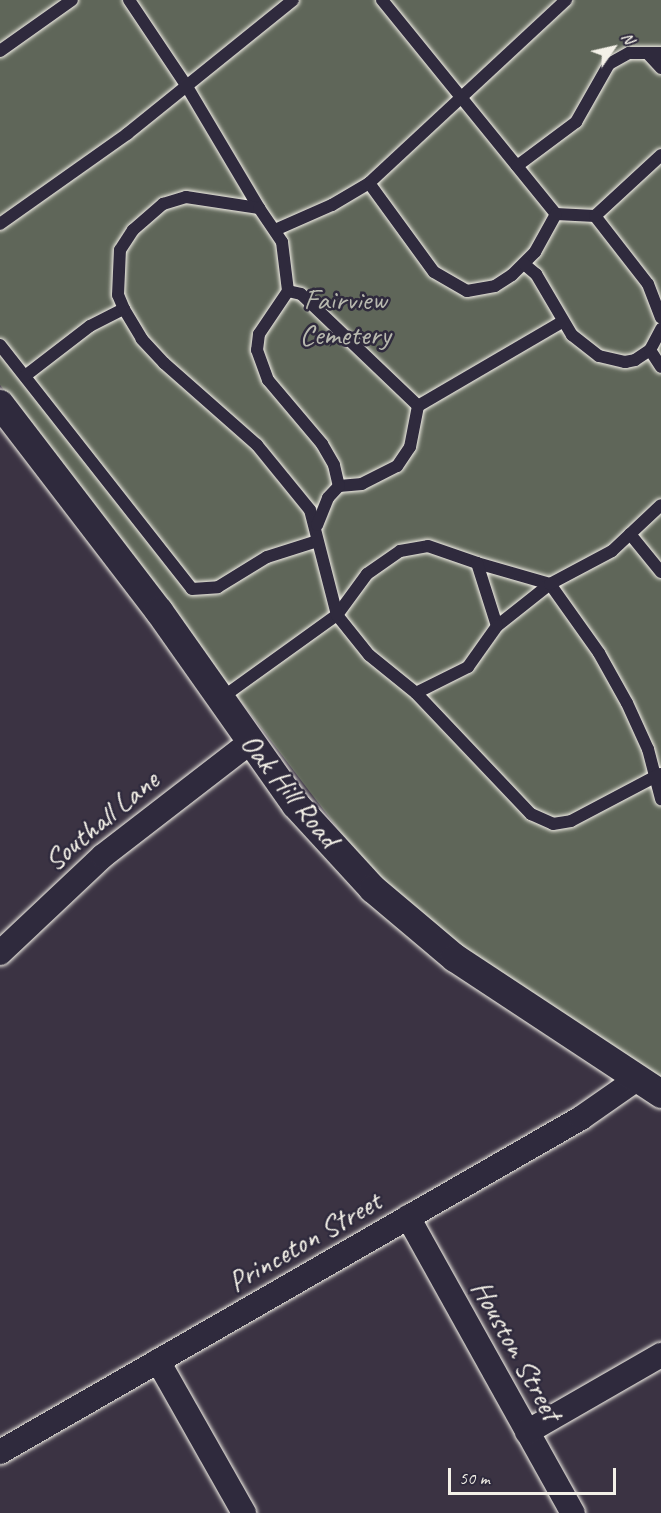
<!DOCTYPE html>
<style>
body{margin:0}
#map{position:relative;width:661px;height:1513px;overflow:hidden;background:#3b3343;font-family:Caveat,sans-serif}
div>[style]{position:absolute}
.green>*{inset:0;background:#5f6659}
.roads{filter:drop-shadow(0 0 2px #f4f1e8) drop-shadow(0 0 2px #f4f1e8)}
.service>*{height:12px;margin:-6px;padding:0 6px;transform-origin:6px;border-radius:6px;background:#2f2a3d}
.minor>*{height:24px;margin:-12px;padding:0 12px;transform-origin:12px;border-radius:12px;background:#2f2a3d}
.tertiary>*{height:28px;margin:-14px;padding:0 14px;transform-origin:14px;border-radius:14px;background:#2f2a3d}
span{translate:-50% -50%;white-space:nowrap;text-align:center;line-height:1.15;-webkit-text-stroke:5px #2f2a3d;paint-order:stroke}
.park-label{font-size:30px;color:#b8b9af}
.street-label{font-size:30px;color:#f4f1e8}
.north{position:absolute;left:583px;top:18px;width:60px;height:60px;-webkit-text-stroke:4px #2f2a3d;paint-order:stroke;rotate:56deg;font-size:16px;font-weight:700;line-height:24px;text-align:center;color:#f4f1e8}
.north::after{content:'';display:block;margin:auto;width:21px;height:27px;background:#f4f1e8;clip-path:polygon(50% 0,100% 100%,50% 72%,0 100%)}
.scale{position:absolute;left:448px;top:1468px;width:168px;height:27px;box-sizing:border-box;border:3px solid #f4f1e8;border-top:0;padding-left:8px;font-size:18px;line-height:21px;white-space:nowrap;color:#f4f1e8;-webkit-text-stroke:4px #2f2a3d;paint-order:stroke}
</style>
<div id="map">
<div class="green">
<div style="clip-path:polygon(0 0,661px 0,661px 1088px,412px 926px,0 385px)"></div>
</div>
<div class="roads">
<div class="service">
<div style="left:129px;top:0;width:102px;rotate:56.2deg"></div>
<div style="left:186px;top:85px;width:143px;rotate:59.3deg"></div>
<div style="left:382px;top:0;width:276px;rotate:50.9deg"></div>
<div style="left:556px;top:214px;width:39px;rotate:3deg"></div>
<div style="left:595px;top:216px;width:86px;rotate:52.1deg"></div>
<div style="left:648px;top:284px;width:36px;rotate:69deg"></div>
<div style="left:0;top:51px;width:88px;rotate:-35.3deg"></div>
<div style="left:648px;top:54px;width:19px;rotate:47deg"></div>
<div style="left:517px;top:166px;width:74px;rotate:-36.7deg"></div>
<div style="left:576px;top:122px;width:67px;rotate:-60.4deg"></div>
<div style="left:609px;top:64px;width:23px;rotate:-29deg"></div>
<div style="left:629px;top:53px;width:32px"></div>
<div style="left:369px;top:183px;width:110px;rotate:53.9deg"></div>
<div style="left:434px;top:272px;width:38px;rotate:30deg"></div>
<div style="left:467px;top:291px;width:28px;rotate:-10deg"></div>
<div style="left:495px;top:286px;width:20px;rotate:-33deg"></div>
<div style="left:512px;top:275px;width:33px;rotate:-45deg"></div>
<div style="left:535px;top:252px;width:43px;rotate:-61.1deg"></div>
<div style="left:595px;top:216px;width:90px;rotate:-42.7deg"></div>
<div style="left:0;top:224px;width:156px;rotate:-35.3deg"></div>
<div style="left:127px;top:134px;width:213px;rotate:-38.9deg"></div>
<div style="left:275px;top:230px;width:62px;rotate:-23.7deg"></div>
<div style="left:332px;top:205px;width:43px;rotate:-30.7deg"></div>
<div style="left:369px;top:183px;width:269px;rotate:-42.9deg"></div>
<div style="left:524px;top:264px;width:16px;rotate:40deg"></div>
<div style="left:536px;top:274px;width:71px;rotate:59.5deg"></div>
<div style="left:572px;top:335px;width:34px;rotate:38deg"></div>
<div style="left:599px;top:356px;width:27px;rotate:13deg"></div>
<div style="left:625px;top:362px;width:10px;rotate:-11deg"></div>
<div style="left:635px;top:360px;width:18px;rotate:-34deg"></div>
<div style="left:650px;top:350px;width:24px;rotate:-62deg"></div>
<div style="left:288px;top:291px;width:13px;rotate:13deg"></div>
<div style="left:301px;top:294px;width:162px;rotate:43.7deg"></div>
<div style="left:418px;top:406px;width:42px;rotate:101deg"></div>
<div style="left:410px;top:447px;width:23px;rotate:124deg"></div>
<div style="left:397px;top:466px;width:39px;rotate:153deg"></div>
<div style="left:362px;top:484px;width:23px;rotate:175deg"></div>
<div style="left:0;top:345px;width:310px;rotate:51.8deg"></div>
<div style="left:192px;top:589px;width:26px;rotate:-4deg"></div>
<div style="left:218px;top:587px;width:57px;rotate:-31.5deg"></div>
<div style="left:267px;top:557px;width:52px;rotate:-17.7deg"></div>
<div style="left:650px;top:350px;width:20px;rotate:57deg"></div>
<div style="left:25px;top:376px;width:82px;rotate:-37.6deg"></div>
<div style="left:90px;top:326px;width:38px;rotate:-27deg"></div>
<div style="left:418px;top:406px;width:167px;rotate:-30.3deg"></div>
<div style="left:630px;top:534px;width:49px;rotate:50.8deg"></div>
<div style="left:477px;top:563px;width:76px;rotate:16deg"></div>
<div style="left:550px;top:584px;width:85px;rotate:54.6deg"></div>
<div style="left:599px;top:653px;width:57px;rotate:60.8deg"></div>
<div style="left:627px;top:703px;width:51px;rotate:65.5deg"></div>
<div style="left:648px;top:749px;width:52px;rotate:75.4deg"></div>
<div style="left:497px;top:626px;width:68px;rotate:-38.4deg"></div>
<div style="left:550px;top:584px;width:70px;rotate:-28deg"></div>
<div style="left:612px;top:551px;width:67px;rotate:-43.2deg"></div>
<div style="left:416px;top:693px;width:167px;rotate:46.5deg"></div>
<div style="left:531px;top:814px;width:24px;rotate:24deg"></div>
<div style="left:553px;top:824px;width:18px;rotate:-9deg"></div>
<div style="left:571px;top:821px;width:101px;rotate:-27.8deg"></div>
<div style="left:220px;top:699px;width:144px;rotate:-35.7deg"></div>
<div style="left:337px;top:615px;width:51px;rotate:-53.8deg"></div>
<div style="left:367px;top:574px;width:40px;rotate:-34.9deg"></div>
<div style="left:400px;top:551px;width:28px;rotate:-10deg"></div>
<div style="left:428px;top:546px;width:52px;rotate:19.1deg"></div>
<div style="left:477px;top:563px;width:66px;rotate:72.4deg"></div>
<div style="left:497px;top:626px;width:50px;rotate:125.3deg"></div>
<div style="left:468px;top:667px;width:58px;rotate:153.4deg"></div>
<div style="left:416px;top:693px;width:60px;rotate:-141deg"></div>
<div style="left:369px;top:655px;width:51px;rotate:-128.7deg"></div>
<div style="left:337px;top:615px;width:108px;rotate:-104.4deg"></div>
<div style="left:310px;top:510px;width:84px;rotate:-129.2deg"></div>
<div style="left:257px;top:445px;width:124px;rotate:-138.6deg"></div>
<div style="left:164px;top:363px;width:33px;rotate:-133deg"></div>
<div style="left:142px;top:339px;width:35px;rotate:-121deg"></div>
<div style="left:124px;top:309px;width:15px;rotate:-113deg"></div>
<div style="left:118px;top:295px;width:45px;rotate:-87.5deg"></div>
<div style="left:120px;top:250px;width:24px;rotate:-57deg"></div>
<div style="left:133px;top:230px;width:40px;rotate:-41deg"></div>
<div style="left:163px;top:204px;width:24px;rotate:-17deg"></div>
<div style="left:186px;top:197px;width:74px;rotate:8.6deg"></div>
<div style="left:259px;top:208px;width:41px;rotate:55.9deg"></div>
<div style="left:282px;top:242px;width:49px;rotate:83deg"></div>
<div style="left:288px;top:291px;width:52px;rotate:124deg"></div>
<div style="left:259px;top:334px;width:16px;rotate:97deg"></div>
<div style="left:257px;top:350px;width:32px;rotate:70deg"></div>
<div style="left:268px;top:380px;width:84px;rotate:49.8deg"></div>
<div style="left:322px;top:444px;width:24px;rotate:60deg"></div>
<div style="left:334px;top:465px;width:22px;rotate:77deg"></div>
<div style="left:339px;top:486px;width:16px;rotate:133deg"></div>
<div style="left:328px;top:498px;width:29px;rotate:112deg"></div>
</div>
<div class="minor">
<div style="left:0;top:953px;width:141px;rotate:-43.3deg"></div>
<div style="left:103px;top:856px;width:185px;rotate:-37.7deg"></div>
<div style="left:408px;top:1217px;width:339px;rotate:60.9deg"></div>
<div style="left:158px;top:1361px;width:175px;rotate:60.5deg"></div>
<div style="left:527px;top:1432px;width:155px;rotate:-29.9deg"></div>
<div style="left:0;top:1452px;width:670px;rotate:-29.89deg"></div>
<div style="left:581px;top:1118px;width:68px;rotate:-34.9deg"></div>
</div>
<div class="tertiary">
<div style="left:0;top:404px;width:261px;rotate:52.5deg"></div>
<div style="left:159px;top:611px;width:237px;rotate:54.8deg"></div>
<div style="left:296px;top:805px;width:114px;rotate:47.5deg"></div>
<div style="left:373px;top:889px;width:107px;rotate:40.1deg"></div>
<div style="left:455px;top:958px;width:247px;rotate:33.4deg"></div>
</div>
</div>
<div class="park-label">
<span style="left:345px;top:316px">Fairview<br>Cemetery</span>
</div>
<div class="street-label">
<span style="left:290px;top:790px;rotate:51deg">Oak Hill Road</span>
<span style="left:101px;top:820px;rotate:-40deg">Southall Lane</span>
<span style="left:304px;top:1241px;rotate:-30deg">Princeton Street</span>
<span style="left:517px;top:1350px;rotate:61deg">Houston Street</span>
</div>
<div class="north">N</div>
<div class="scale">50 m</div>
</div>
